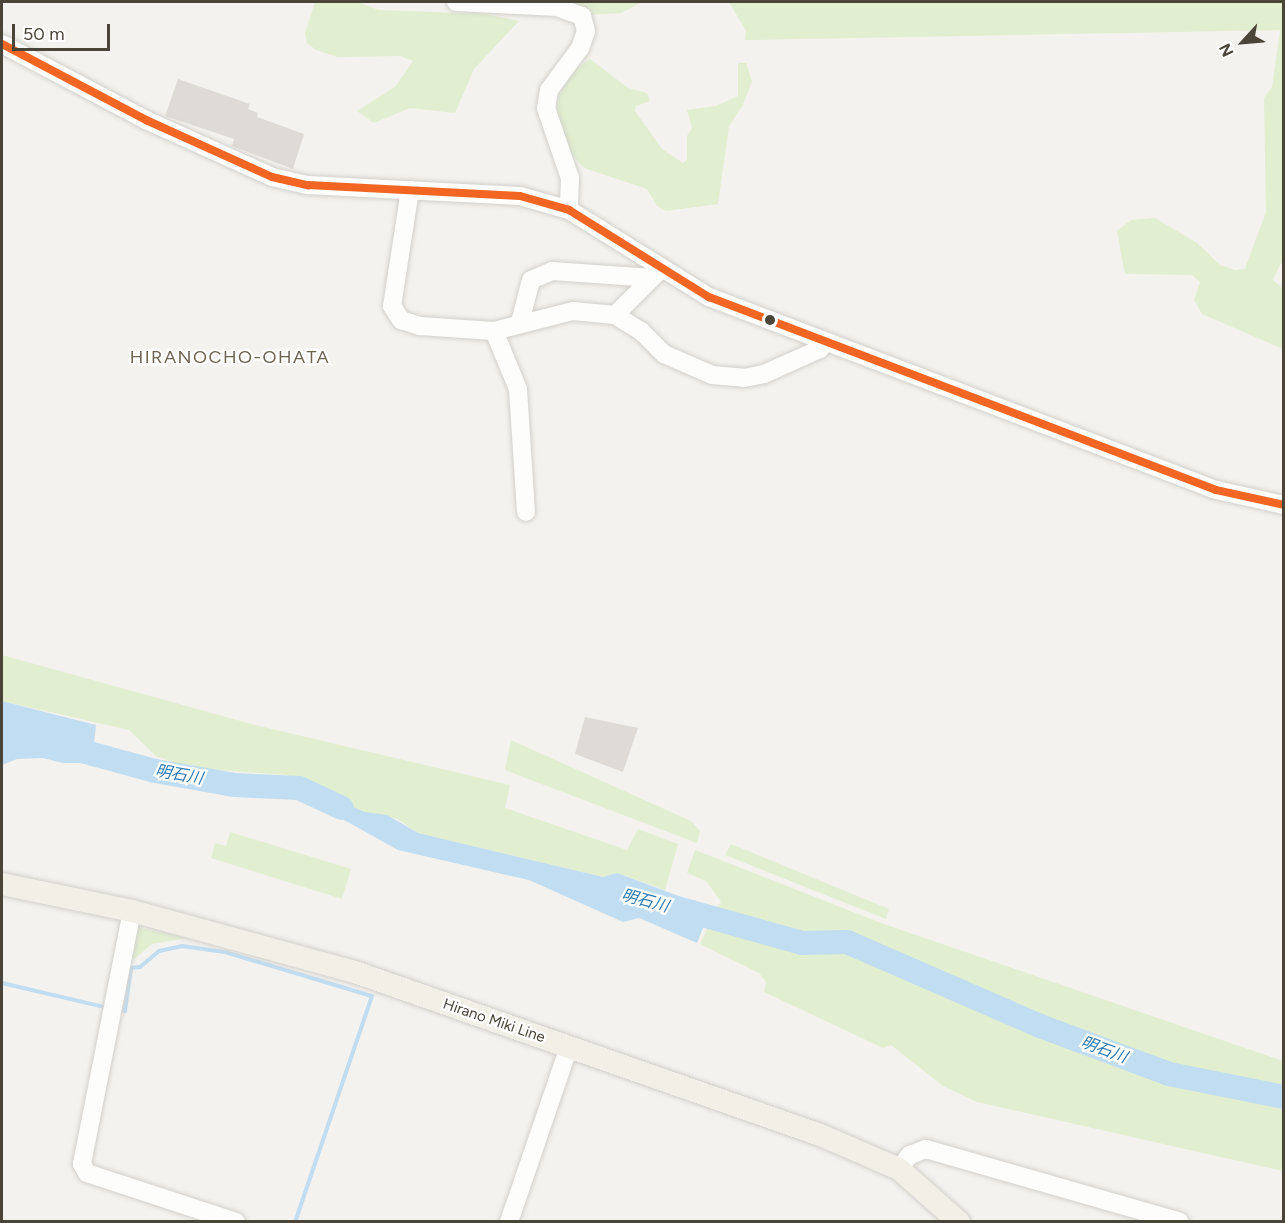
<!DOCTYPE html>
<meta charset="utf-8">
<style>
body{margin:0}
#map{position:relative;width:1285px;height:1223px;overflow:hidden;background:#f4f2ee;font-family:Figtree,"Noto Sans JP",sans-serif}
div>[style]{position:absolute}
.green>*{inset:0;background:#e1eecf}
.water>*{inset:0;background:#c0ddf1}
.stream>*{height:4px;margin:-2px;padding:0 2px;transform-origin:2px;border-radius:2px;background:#c0ddf1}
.river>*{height:24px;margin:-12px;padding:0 12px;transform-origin:12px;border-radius:12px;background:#c0ddf1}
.building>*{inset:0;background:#dedbd6}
.roads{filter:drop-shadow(0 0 2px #d2d0cb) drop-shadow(0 0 2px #d2d0cb)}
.minor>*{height:18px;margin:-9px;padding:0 9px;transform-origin:9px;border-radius:9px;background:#fdfdfc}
.major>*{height:22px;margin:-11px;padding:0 11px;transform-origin:11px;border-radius:11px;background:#f2efe6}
.bus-1>*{height:8px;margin:-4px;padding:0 4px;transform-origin:4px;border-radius:4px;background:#f26522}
.dots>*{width:16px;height:16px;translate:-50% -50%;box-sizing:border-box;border:3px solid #fff;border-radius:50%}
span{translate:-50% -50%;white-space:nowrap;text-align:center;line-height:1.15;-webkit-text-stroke:4.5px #fff;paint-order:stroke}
.street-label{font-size:15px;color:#4b4439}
.water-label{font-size:16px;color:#2e7ab2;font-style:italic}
.quarter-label{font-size:18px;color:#6e6250;letter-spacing:1.5px}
.frame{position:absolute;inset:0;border:3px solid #4b4439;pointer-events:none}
.north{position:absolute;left:1213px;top:12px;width:60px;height:60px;-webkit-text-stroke:4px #fff;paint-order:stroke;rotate:244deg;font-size:16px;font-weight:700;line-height:24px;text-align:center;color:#4b4439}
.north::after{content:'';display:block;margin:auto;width:21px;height:27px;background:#4b4439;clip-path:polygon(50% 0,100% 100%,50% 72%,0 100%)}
.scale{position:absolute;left:12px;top:24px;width:98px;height:27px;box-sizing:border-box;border:3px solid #4b4439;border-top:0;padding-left:8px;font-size:18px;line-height:21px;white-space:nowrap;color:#4b4439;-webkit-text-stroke:4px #fff;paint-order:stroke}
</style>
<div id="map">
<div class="green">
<div style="clip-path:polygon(315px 2px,357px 2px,379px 10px,486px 14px,519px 21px,474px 69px,455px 113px,410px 108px,374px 123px,357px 111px,395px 87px,413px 61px,400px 56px,338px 57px,316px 50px,307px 43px,305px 33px)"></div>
<div style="clip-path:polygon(567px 2px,642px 2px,621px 13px,585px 15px)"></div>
<div style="clip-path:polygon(729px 2px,1283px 2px,1284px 256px,1273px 280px,1283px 288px,1283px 349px,1202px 314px,1194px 300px,1200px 282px,1192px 275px,1125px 274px,1117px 231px,1131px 220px,1155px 218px,1197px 243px,1220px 265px,1235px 270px,1245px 269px,1266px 212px,1264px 98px,1272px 87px,1280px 30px,745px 40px,746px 31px)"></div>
<div style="clip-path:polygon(590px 59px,628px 88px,647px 93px,650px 101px,636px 106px,635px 111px,662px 149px,683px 163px,687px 160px,687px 136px,692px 128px,687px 110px,716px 106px,738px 96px,738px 63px,746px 63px,752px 81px,743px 105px,729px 126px,718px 204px,666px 211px,657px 206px,647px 189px,584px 168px,572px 154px,562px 136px,557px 111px,559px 96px,573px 71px)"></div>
<div style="clip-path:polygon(2px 655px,255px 725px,510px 785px,505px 808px,627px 850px,638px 829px,678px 844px,665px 890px,617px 873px,603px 877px,418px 833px,397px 819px,365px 812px,314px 791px,287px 775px,189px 768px,156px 756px,129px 730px,2px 701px)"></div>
<div style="clip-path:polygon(511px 740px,691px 821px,700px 831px,697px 843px,505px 770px)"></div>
<div style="clip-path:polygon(230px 832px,351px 869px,342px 899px,211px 858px,215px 843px,226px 846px)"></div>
<div style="clip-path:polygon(731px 844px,889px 909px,886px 919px,725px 855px)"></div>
<div style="clip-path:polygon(695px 850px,881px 923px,1283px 1061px,1283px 1171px,977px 1102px,943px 1086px,891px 1045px,883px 1048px,764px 992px,766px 982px,759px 973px,700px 944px,721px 902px,706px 881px,687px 873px)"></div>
<div style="clip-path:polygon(135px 927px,187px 938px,152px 944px,133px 960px,130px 951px)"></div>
</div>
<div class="water">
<div style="clip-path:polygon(2px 701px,96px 725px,94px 743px,102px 763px,63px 763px,43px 758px,17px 759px,2px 765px)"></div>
<div style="clip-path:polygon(314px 791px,365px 812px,387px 815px,418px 833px,603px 877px,617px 873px,711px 908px,697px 943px,639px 918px,623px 922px,529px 880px,398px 850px,310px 801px)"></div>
</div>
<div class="stream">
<div style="left:2px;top:983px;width:110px;rotate:13.2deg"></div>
<div style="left:119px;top:1009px;width:6px;rotate:18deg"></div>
<div style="left:125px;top:1011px;width:43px;rotate:-82.1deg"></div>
<div style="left:131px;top:968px;width:9px;rotate:-6deg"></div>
<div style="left:140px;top:967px;width:25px;rotate:-40deg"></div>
<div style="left:159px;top:951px;width:24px;rotate:-12deg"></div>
<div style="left:182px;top:946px;width:43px;rotate:7.9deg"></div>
<div style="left:225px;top:952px;width:153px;rotate:16.7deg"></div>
<div style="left:372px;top:996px;width:239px;rotate:108.8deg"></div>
</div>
<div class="river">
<div style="left:71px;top:748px;width:87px;rotate:15.3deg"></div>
<div style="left:155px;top:771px;width:80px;rotate:10deg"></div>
<div style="left:234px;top:785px;width:65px;rotate:2.6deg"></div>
<div style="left:299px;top:788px;width:47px;rotate:24.9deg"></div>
<div style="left:677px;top:908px;width:130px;rotate:15.6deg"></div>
<div style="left:802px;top:943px;width:45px;rotate:-1.3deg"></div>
<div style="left:847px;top:942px;width:210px;rotate:23.5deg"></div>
<div style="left:1040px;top:1026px;width:138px;rotate:20.4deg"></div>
<div style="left:1169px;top:1074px;width:117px;rotate:11.3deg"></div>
</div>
<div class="building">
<div style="clip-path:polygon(178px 79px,250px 104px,248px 109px,258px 113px,257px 117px,304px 134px,293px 169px,232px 146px,234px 139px,165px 116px)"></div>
<div style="clip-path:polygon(585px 717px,638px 728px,623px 772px,575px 754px)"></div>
</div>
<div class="roads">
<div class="minor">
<div style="left:456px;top:2px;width:101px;rotate:2.8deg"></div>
<div style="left:557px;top:7px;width:27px;rotate:20deg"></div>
<div style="left:582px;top:16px;width:16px;rotate:75deg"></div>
<div style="left:586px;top:31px;width:18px;rotate:109deg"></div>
<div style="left:580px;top:48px;width:52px;rotate:126.4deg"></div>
<div style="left:549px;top:90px;width:18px;rotate:99deg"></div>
<div style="left:546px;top:108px;width:74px;rotate:71.1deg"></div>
<div style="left:570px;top:178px;width:32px;rotate:92deg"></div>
<div style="left:2px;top:44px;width:163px;rotate:27.8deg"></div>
<div style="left:146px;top:120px;width:138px;rotate:24.3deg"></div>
<div style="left:272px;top:177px;width:37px;rotate:13deg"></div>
<div style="left:308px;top:185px;width:212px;rotate:3deg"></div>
<div style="left:520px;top:196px;width:51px;rotate:15.9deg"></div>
<div style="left:569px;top:210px;width:165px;rotate:31.9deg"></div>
<div style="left:709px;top:297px;width:542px;rotate:20.84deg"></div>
<div style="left:1216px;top:490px;width:70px;rotate:12.4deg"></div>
<div style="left:410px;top:190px;width:117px;rotate:98.8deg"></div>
<div style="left:392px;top:306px;width:17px;rotate:57deg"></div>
<div style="left:401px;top:320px;width:20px;rotate:18deg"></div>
<div style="left:420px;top:326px;width:74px;rotate:3.9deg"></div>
<div style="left:494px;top:331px;width:63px;rotate:67.5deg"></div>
<div style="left:518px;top:389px;width:123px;rotate:86.3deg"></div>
<div style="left:615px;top:315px;width:31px;rotate:32deg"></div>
<div style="left:641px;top:331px;width:33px;rotate:45deg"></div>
<div style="left:664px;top:354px;width:52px;rotate:23.6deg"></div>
<div style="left:712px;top:375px;width:32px;rotate:5deg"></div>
<div style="left:744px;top:378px;width:20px;rotate:-11deg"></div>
<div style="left:764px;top:374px;width:61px;rotate:-24.1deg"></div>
<div style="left:820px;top:349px;width:9px;rotate:-54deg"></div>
<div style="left:520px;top:322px;width:43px;rotate:-75.3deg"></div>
<div style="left:531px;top:280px;width:23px;rotate:-23deg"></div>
<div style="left:552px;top:271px;width:100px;rotate:4deg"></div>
<div style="left:494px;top:331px;width:81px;rotate:-14.2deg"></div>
<div style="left:573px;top:311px;width:42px;rotate:5.4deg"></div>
<div style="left:615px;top:315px;width:64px;rotate:-45deg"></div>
<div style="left:132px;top:911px;width:258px;rotate:101.2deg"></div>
<div style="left:82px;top:1164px;width:10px;rotate:61deg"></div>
<div style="left:87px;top:1173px;width:157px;rotate:18.2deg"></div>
<div style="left:899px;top:1169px;width:18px;rotate:-52deg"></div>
<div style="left:910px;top:1155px;width:17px;rotate:-21deg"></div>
<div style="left:926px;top:1149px;width:264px;rotate:16deg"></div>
<div style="left:509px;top:1222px;width:185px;rotate:-71.1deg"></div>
</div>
<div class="major">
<div style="left:2px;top:884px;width:133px;rotate:11.7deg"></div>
<div style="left:132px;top:911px;width:228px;rotate:15.3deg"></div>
<div style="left:352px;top:971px;width:494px;rotate:19.3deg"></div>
<div style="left:818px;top:1134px;width:88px;rotate:23.4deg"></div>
<div style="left:899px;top:1169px;width:80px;rotate:41.5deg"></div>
</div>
</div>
<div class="bus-1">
<div style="left:2px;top:44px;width:163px;rotate:27.8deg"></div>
<div style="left:146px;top:120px;width:138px;rotate:24.3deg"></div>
<div style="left:272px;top:177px;width:37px;rotate:13deg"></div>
<div style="left:308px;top:185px;width:212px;rotate:3deg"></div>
<div style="left:520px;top:196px;width:51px;rotate:15.9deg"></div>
<div style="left:569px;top:210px;width:165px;rotate:31.9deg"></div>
<div style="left:709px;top:297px;width:542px;rotate:20.84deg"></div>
<div style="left:1216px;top:490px;width:70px;rotate:12.4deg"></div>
</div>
<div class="dots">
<div style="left:770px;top:320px;background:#4b4439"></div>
</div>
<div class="street-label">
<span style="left:494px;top:1021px;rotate:19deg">Hirano Miki Line</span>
</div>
<div class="water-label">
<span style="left:179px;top:775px;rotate:10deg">明石川</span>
<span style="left:645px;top:901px;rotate:15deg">明石川</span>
<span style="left:1104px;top:1050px;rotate:20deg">明石川</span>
</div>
<div class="quarter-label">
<span style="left:230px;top:357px">HIRANOCHO-OHATA</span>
</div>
<div class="frame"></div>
<div class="north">N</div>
<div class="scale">50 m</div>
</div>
